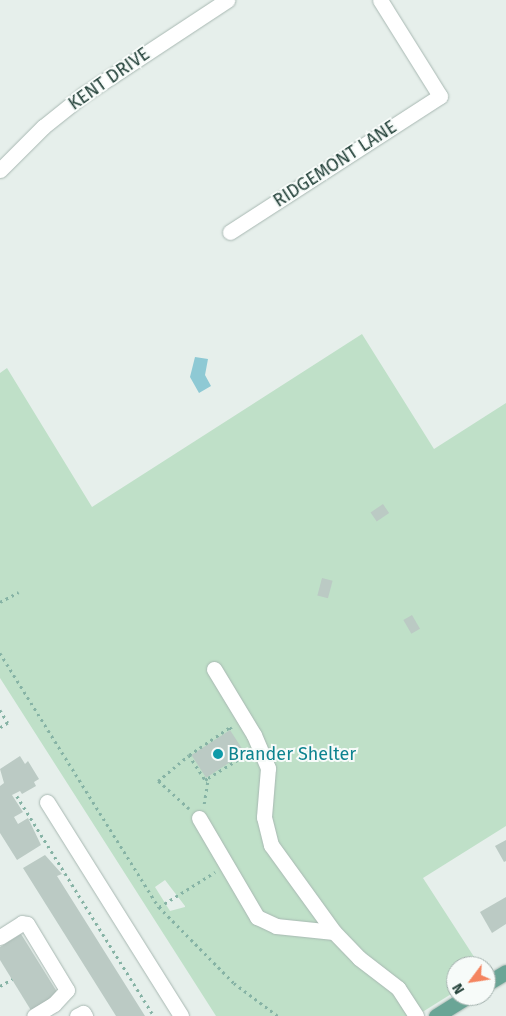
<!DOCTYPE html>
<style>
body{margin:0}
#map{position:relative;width:506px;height:1016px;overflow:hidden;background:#e6efeb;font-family:"Fira Sans",sans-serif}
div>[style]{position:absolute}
.green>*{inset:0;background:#bfe0c8}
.water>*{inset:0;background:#8ec9d4}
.building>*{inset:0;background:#bbcac4;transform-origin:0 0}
.path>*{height:2.5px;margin-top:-1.25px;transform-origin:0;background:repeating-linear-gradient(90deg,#86b3a5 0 2.5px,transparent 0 6.5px)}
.roads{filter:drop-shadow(0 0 1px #a8b8b2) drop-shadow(0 0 1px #a8b8b2)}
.minor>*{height:15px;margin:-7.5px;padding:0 7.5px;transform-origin:7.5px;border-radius:7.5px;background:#fff}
.major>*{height:15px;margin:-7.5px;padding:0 7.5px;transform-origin:7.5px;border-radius:7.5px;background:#6aa596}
.dots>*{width:14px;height:14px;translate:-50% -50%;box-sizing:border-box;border:2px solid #f7fbf9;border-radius:50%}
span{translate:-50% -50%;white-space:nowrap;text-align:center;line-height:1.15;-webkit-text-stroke:4px #f7fbf9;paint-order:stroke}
.street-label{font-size:18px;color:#24423a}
.culture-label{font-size:18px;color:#0d838f}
.left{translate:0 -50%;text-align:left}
.north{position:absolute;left:446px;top:956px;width:50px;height:50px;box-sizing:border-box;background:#f7fbf9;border:1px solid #a3b1ad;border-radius:50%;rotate:239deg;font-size:14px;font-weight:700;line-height:20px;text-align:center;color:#24423a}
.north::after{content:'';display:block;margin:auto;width:18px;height:22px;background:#f4845f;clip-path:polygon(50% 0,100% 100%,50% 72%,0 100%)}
</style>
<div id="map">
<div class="green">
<div style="clip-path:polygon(evenodd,362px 334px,434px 449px,506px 403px,506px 826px,423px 878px,480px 966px,456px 966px,456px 991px,416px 1016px,216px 1016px,0 678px,0 373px,7px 368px,92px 507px,362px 334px,165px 880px,185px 906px,185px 907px,170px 911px,155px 887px,165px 880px)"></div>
</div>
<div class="water">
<div style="clip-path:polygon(195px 357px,208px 359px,205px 375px,211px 386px,199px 393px,190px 377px)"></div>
</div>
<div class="building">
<div style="left:383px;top:504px;width:11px;height:15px;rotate:56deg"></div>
<div style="left:322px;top:578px;width:11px;height:18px;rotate:15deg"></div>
<div style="left:412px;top:615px;width:16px;height:10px;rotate:60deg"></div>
<div style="left:230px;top:730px;width:27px;height:46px;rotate:57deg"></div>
<div style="clip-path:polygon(20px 756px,25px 764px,28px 761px,39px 779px,34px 782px,36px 786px,22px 794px,20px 791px,12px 795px,23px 812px,14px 817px,18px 824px,28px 818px,41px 845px,17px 860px,0 833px,0 786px,4px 783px,0 769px)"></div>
<div style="clip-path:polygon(506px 840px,506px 861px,504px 862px,495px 846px)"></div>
<div style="clip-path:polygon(45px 855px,62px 874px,57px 876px,145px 1016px,116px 1016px,23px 868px)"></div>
<div style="clip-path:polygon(506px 897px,506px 924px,492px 933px,480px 912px)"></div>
<div style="clip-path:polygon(21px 934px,59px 995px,32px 1012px,0 960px,0 947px)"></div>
</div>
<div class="path">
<div style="left:0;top:602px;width:21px;rotate:-28deg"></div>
<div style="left:0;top:653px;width:300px;rotate:58deg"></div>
<div style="left:159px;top:907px;width:107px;rotate:45.4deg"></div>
<div style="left:234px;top:983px;width:55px;rotate:36.9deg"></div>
<div style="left:0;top:710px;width:15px;rotate:58deg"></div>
<div style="left:8px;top:723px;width:9px;rotate:148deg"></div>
<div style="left:189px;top:755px;width:30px;rotate:57deg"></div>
<div style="left:205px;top:780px;width:4px;rotate:-34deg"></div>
<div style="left:17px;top:796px;width:259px;rotate:58.1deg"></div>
<div style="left:204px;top:804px;width:26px;rotate:-81deg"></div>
<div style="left:208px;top:778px;width:46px;rotate:-31.6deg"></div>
<div style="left:189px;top:809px;width:42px;rotate:-137.9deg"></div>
<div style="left:158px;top:781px;width:40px;rotate:-40deg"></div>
<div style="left:189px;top:755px;width:50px;rotate:-34.3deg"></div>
<div style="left:230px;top:727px;width:4px;rotate:56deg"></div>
<div style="left:159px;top:907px;width:66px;rotate:-32deg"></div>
<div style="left:0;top:986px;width:14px;rotate:-30deg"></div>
</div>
<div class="roads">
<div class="minor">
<div style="left:0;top:170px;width:61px;rotate:-45deg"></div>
<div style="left:43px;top:127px;width:51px;rotate:-38.7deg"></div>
<div style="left:83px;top:95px;width:173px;rotate:-33.4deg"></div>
<div style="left:230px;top:232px;width:250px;rotate:-32.9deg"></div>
<div style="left:440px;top:96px;width:113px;rotate:-122deg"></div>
<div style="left:214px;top:669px;width:77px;rotate:58.8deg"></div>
<div style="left:254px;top:735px;width:36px;rotate:67deg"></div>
<div style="left:268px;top:768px;width:49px;rotate:94.7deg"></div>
<div style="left:264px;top:817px;width:29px;rotate:76deg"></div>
<div style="left:271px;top:845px;width:107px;rotate:54.1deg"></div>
<div style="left:334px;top:932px;width:36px;rotate:46deg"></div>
<div style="left:359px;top:958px;width:49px;rotate:37.6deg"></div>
<div style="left:398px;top:988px;width:33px;rotate:57deg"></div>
<div style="left:47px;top:802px;width:252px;rotate:57.9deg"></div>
<div style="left:199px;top:818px;width:115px;rotate:59.6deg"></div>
<div style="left:257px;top:917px;width:21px;rotate:25deg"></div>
<div style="left:276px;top:926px;width:58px;rotate:5.9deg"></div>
<div style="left:0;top:937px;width:26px;rotate:-32deg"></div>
<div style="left:22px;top:923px;width:5px;rotate:11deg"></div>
<div style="left:27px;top:924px;width:77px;rotate:58.8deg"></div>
<div style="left:67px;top:990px;width:19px;rotate:133deg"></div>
<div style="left:54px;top:1004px;width:23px;rotate:149deg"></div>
<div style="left:77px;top:1016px;width:7px;rotate:-27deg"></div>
<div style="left:83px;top:1013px;width:4px;rotate:56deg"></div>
</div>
<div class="major">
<div style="left:486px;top:984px;width:23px;rotate:-31deg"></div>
<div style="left:436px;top:1016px;width:38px;rotate:-32deg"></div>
</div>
</div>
<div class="dots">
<div style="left:218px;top:754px;background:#0f9aa8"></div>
</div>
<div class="street-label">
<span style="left:109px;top:79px;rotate:-35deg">KENT DRIVE</span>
<span style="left:335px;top:164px;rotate:-33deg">RIDGEMONT LANE</span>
</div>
<div class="culture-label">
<span class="left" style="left:228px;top:754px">Brander Shelter</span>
</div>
<div class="north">N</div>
</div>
